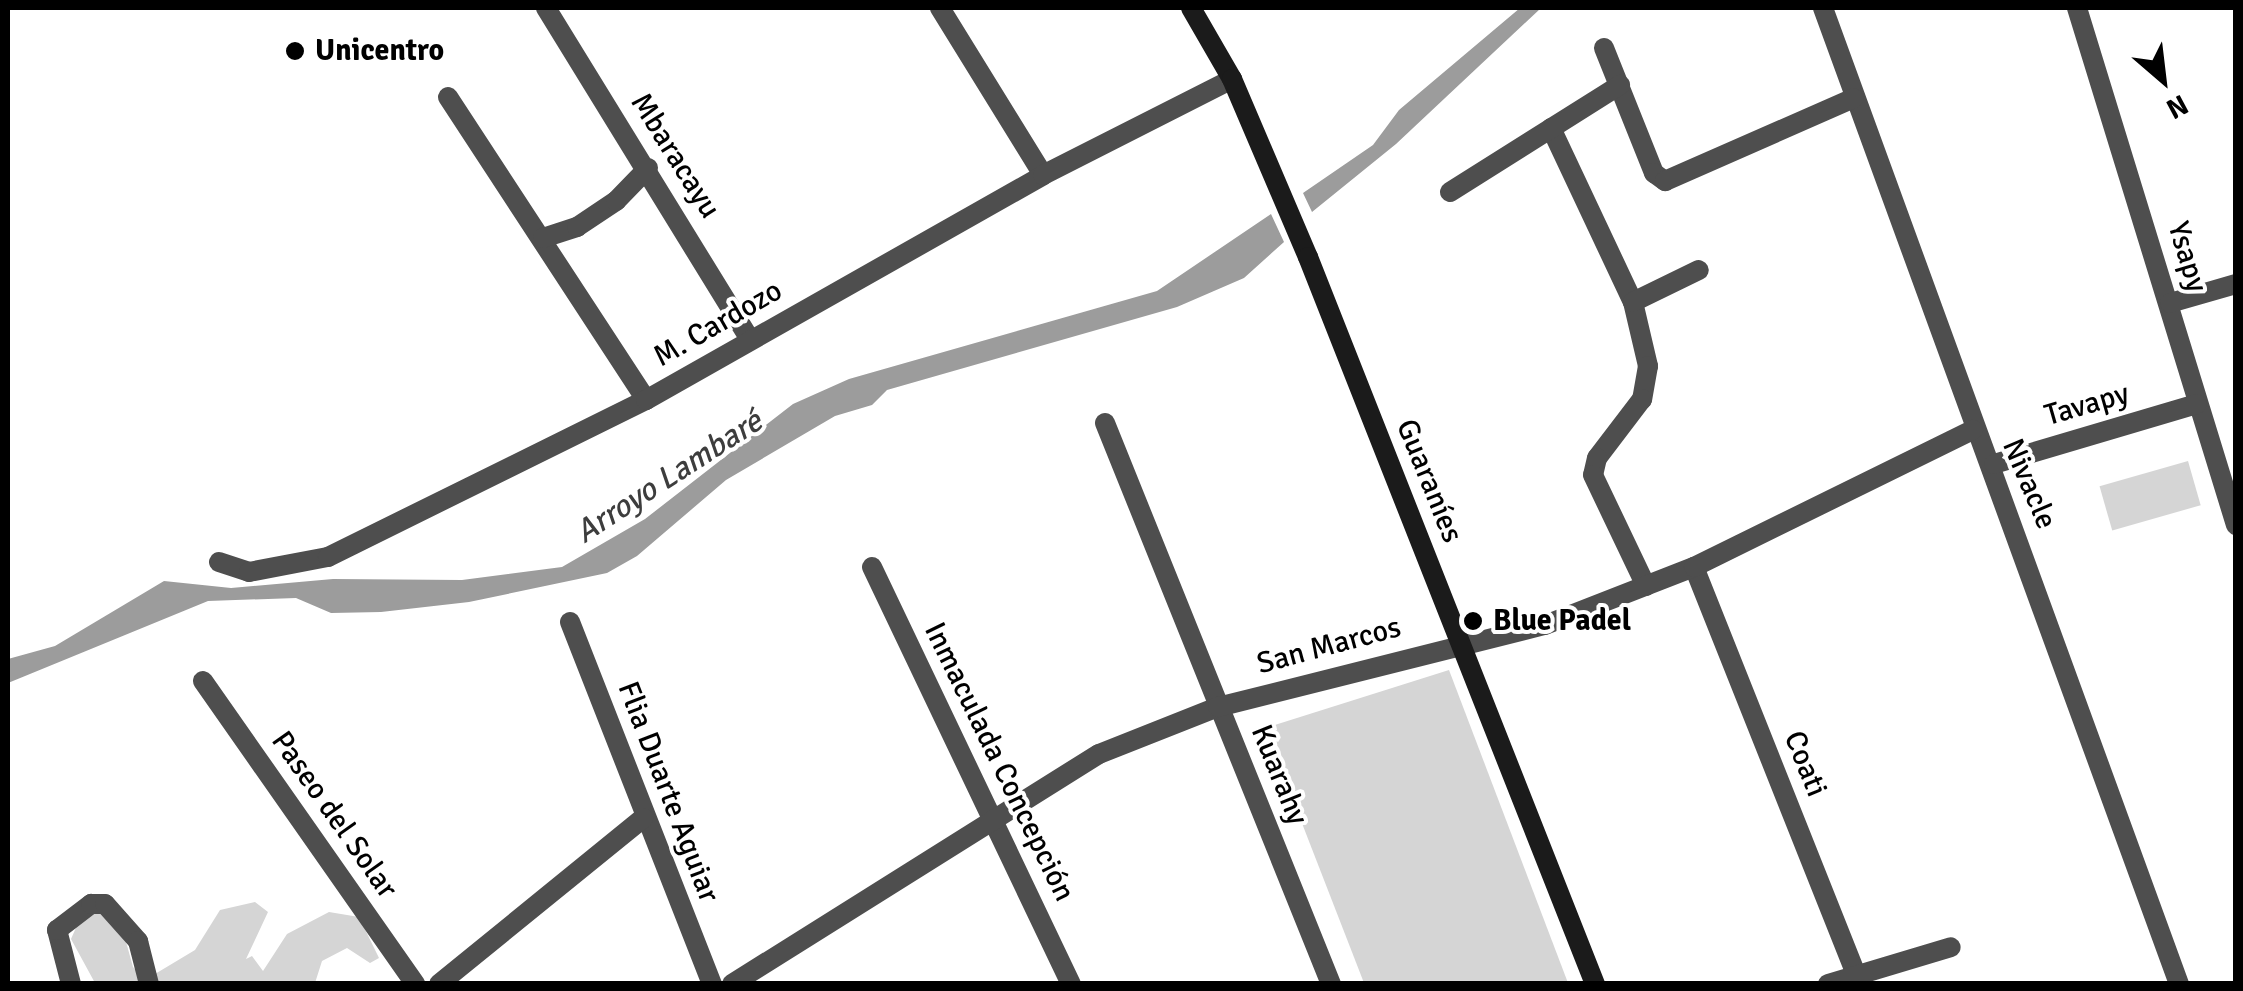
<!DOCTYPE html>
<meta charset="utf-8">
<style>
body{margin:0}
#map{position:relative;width:2243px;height:991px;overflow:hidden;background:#fff;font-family:Signika,sans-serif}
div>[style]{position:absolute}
.green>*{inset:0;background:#d5d5d5;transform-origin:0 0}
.water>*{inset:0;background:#9c9c9c}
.street>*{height:20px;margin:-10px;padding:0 10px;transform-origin:10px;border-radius:10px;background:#4e4e4e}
.secondary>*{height:20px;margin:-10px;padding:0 10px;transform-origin:10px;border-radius:10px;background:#1b1b1b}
.dots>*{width:28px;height:28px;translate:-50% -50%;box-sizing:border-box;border:5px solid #fff;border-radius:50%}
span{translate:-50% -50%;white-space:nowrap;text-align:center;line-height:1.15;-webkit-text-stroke:8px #fff;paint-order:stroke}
.poi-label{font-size:30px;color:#000;font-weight:700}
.left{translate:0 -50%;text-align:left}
.street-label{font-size:30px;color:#000}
.water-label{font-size:32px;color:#3d3d3d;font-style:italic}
.frame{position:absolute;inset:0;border:10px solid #000;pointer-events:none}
.north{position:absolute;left:2113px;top:30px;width:100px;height:100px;-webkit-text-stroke:8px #fff;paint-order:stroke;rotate:152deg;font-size:28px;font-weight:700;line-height:40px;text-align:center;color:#000}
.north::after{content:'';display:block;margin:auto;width:35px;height:45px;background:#000;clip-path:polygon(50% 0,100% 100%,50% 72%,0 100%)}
</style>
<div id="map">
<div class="green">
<div style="left:2188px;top:461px;width:46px;height:92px;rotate:74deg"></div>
<div style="clip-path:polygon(1449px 670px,1568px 983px,1364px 983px,1265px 728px)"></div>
<div style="clip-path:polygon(255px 902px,268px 912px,246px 959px,252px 956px,263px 971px,287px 934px,329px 912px,359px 917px,379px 958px,370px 963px,347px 948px,322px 961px,315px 983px,95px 983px,71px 939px,82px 914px,118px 913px,133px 967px,145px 980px,195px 950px,220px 910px)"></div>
</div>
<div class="water">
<div style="clip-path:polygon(1520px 8px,1541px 8px,1396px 144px,1312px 212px,1303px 193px,1373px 145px,1399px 110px)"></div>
<div style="clip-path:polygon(1271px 214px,1284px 242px,1244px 278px,1177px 307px,887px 390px,872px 405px,835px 416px,726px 480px,637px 556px,607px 573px,469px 602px,381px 612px,331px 613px,296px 598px,208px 601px,8px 683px,8px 659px,55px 646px,164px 581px,231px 588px,333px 579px,462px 580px,562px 567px,645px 519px,793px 404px,849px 379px,1157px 291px)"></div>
</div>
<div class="street">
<div style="left:546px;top:8px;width:389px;rotate:58.4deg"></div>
<div style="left:940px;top:8px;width:196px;rotate:58.3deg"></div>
<div style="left:1823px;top:8px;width:1039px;rotate:69.96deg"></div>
<div style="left:2077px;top:8px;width:541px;rotate:72.91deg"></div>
<div style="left:1604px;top:48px;width:135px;rotate:68.2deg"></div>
<div style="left:1654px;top:173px;width:14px;rotate:36deg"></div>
<div style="left:1665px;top:181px;width:206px;rotate:-23.7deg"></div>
<div style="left:448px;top:97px;width:362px;rotate:56.8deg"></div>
<div style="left:1551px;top:128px;width:192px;rotate:64.8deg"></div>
<div style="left:1633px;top:302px;width:66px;rotate:76.8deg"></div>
<div style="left:1648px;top:366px;width:34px;rotate:100deg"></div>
<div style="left:1642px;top:399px;width:74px;rotate:127.3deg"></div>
<div style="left:1597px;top:458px;width:17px;rotate:103deg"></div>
<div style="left:1593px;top:475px;width:123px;rotate:64.5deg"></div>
<div style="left:1450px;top:192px;width:201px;rotate:-32.2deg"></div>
<div style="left:543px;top:238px;width:36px;rotate:-18deg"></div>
<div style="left:577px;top:227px;width:47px;rotate:-33.7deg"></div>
<div style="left:616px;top:201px;width:46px;rotate:-45.9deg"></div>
<div style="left:1633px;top:302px;width:73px;rotate:-25.9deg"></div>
<div style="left:2170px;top:303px;width:69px;rotate:-16.1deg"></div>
<div style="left:1105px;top:423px;width:605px;rotate:68.06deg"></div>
<div style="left:1994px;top:464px;width:211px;rotate:-16.5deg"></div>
<div style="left:219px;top:562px;width:32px;rotate:18deg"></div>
<div style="left:249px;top:572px;width:80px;rotate:-10.8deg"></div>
<div style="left:328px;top:557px;width:355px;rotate:-26.3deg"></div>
<div style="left:646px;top:400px;width:456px;rotate:-29.5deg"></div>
<div style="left:1043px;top:175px;width:212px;rotate:-26.9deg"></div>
<div style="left:872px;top:567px;width:462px;rotate:64.5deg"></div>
<div style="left:1694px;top:567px;width:449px;rotate:68.3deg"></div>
<div style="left:570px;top:622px;width:389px;rotate:68.6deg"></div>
<div style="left:203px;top:681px;width:370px;rotate:55deg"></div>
<div style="left:71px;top:984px;width:56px;rotate:-104.5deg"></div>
<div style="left:57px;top:930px;width:43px;rotate:-37.4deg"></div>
<div style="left:91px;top:904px;width:14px"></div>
<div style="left:105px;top:904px;width:50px;rotate:48.3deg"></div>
<div style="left:138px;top:941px;width:44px;rotate:75.7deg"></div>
<div style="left:439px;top:984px;width:263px;rotate:-39.1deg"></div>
<div style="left:732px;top:984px;width:433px;rotate:-32.1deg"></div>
<div style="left:1099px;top:754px;width:128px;rotate:-21.6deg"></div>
<div style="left:1218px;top:707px;width:337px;rotate:-14.1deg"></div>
<div style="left:1545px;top:625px;width:160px;rotate:-21.3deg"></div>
<div style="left:1694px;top:567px;width:311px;rotate:-26.2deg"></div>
<div style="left:1828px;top:984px;width:128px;rotate:-16.7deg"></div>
</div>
<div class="secondary">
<div style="left:1191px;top:8px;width:82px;rotate:60deg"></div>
<div style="left:1232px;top:79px;width:194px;rotate:66.9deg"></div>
<div style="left:1308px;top:257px;width:782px;rotate:68.46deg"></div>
</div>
<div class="dots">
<div style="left:295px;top:51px;background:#000"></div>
<div style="left:1473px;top:621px;background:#000"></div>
</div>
<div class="poi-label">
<span class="left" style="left:315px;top:51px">Unicentro</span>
<span class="left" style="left:1493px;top:621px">Blue Padel</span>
</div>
<div class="street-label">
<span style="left:675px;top:156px;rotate:58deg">Mbaracayu</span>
<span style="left:2187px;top:257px;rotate:73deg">Ysapy</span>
<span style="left:718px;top:324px;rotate:-30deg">M. Cardozo</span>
<span style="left:2087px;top:405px;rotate:-16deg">Tavapy</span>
<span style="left:1429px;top:481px;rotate:68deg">Guaraníes</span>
<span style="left:2029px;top:484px;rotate:67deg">Nivacle</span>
<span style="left:1329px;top:646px;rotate:-15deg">San Marcos</span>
<span style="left:999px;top:762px;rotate:64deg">Inmaculada Concepción</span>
<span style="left:1805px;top:764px;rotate:68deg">Coati</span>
<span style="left:1279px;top:775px;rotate:68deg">Kuarahy</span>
<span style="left:668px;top:792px;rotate:69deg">Flia Duarte Aguiar</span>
<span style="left:334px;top:815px;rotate:55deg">Paseo del Solar</span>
</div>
<div class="water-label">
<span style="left:669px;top:477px;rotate:-33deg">Arroyo Lambaré</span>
</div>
<div class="frame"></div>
<div class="north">N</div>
</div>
